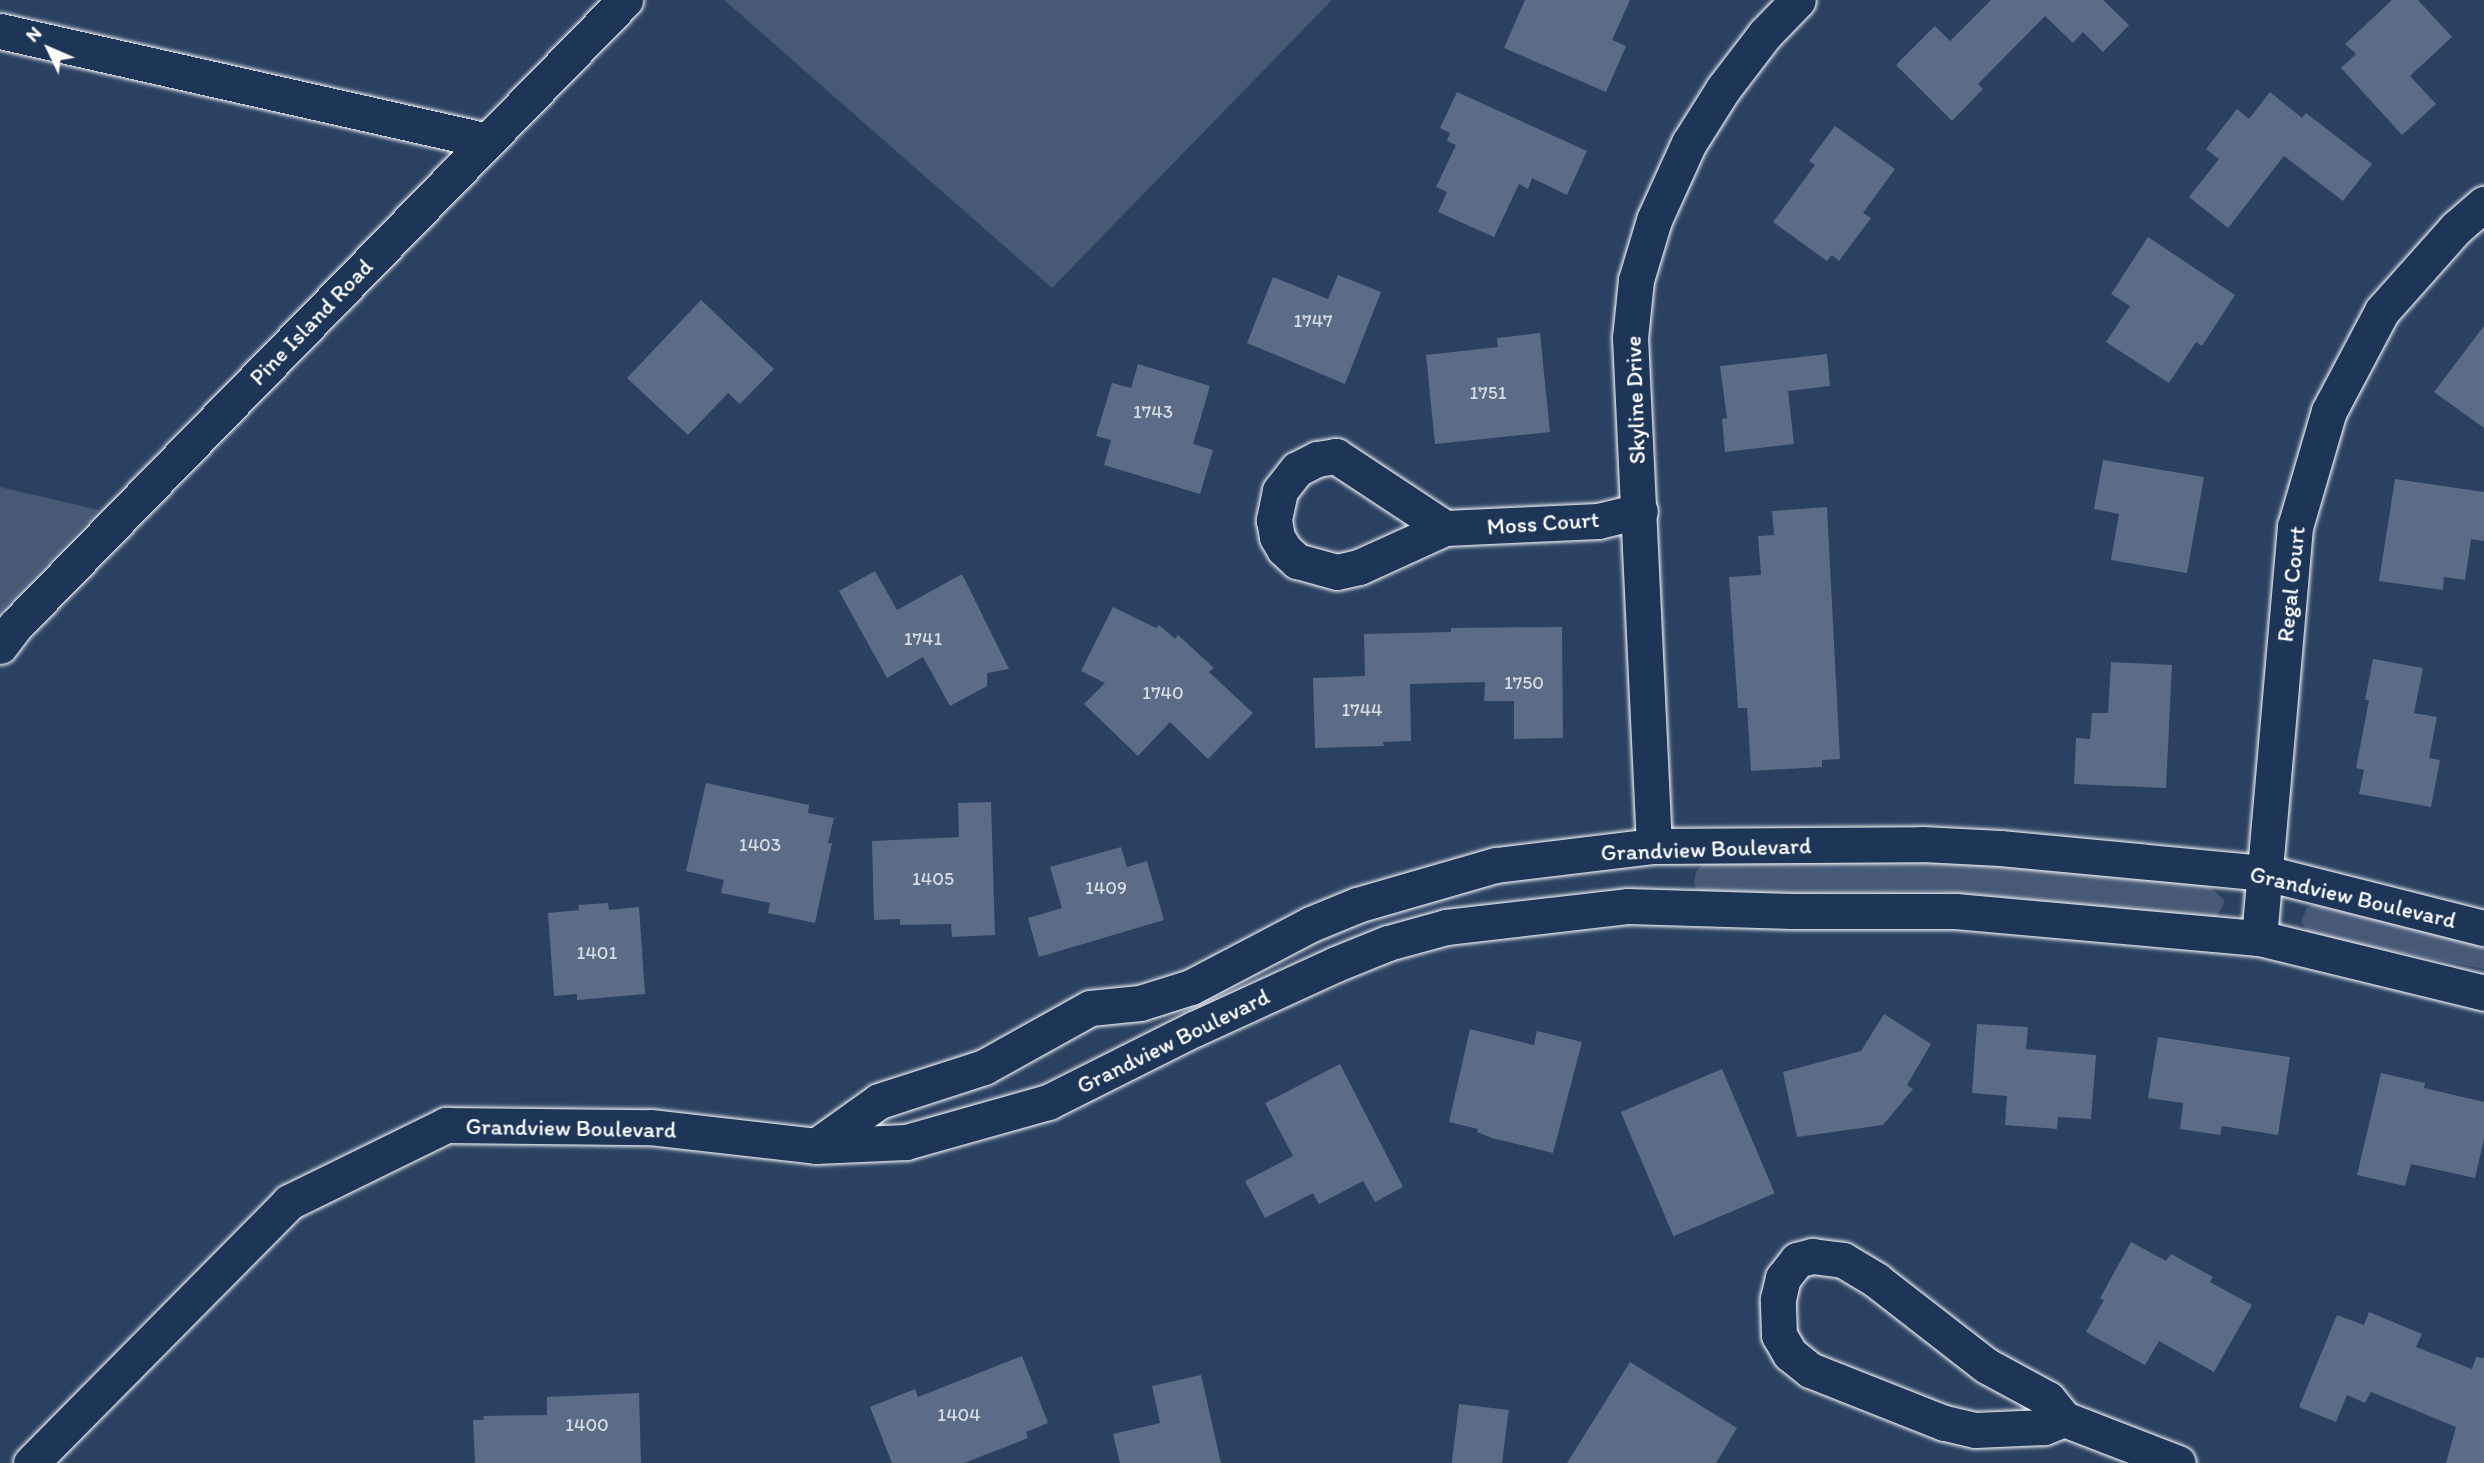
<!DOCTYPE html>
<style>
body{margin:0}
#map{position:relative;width:2484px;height:1463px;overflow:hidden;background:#2a4161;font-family:Itim,sans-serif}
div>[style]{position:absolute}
.green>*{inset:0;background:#465975}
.building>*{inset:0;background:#5b6c86;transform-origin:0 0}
.roads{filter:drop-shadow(0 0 2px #fff) drop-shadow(0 0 2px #fff)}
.minor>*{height:35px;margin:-17.5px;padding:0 17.5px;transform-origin:17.5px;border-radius:17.5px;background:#1d3557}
span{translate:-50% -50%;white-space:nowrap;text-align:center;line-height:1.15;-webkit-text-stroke:6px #1d3557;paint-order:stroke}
.number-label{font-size:19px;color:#d6dae1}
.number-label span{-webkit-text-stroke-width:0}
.street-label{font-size:23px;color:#fff}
.north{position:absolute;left:14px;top:14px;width:70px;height:70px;-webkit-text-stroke:5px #1d3557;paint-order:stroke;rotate:314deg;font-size:19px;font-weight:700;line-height:28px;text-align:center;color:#fff}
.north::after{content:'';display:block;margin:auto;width:24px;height:32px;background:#fff;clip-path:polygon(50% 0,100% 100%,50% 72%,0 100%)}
</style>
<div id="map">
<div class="green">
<div style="clip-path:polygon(724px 0,1332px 0,1052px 288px)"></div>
<div style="clip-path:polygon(0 487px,99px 510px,0 612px)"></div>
<div style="clip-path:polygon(1706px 861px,1962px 861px,2127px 874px,2208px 885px,2225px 901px,2215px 920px,2201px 921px,2106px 907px,1937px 891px,1707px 894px,1696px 889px,1694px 881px,1696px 872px)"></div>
<div style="clip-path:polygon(2318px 903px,2484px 935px,2484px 969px,2316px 936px,2308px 932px,2301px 921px,2307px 908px)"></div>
</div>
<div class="building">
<div style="clip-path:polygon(1525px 0,1630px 0,1612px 40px,1626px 46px,1606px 92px,1504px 48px)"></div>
<div style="clip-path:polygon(1991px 0,2103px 0,2129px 25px,2103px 52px,2083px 32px,2073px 43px,2045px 16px,1978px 84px,1983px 89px,1952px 121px,1896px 65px,1935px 26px,1950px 41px)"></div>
<div style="clip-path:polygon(2392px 0,2418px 0,2452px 37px,2410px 76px,2436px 104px,2402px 135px,2341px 68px,2356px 54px,2345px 44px)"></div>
<div style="clip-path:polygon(1457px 92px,1587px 151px,1567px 195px,1532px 178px,1528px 189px,1519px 184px,1494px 237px,1438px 212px,1447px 192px,1436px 187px,1456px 145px,1447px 141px,1450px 133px,1440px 128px)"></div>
<div style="clip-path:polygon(2270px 92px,2302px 118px,2306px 113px,2372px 164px,2343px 201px,2284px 156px,2228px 228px,2189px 197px,2219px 159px,2206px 149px,2237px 109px,2249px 119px)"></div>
<div style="clip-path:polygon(1835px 126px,1895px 169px,1863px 213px,1871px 218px,1839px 261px,1832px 255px,1827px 261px,1773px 222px,1815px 165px,1809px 161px)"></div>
<div style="clip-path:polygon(2148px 237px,2235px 295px,2202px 346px,2196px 342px,2169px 383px,2106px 342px,2130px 306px,2111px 294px)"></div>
<div style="clip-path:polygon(1338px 275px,1381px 292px,1345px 384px,1247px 343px,1273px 277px,1328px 299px)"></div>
<div style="clip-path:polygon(701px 300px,774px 369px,740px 404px,728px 393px,688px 435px,627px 378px)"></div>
<div style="clip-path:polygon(2484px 326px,2484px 428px,2434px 392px)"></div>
<div style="clip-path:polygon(1540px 333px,1550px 432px,1435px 444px,1426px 355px,1498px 347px,1497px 338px)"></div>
<div style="clip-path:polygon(1827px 354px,1830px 386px,1788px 391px,1794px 444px,1725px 452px,1722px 419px,1727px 418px,1720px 366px)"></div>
<div style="clip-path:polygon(1138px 364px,1210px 386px,1193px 444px,1213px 450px,1200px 494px,1104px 465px,1111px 440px,1096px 436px,1112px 383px,1131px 388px)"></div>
<div style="clip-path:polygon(2103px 460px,2204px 477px,2187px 573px,2111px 560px,2119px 514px,2094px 509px)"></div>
<div style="clip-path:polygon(2395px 479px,2484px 492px,2484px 541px,2471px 539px,2465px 580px,2444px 577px,2443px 590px,2379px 581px)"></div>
<div style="clip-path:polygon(1827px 507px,1840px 759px,1822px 760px,1822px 767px,1751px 771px,1747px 708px,1738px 708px,1729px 577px,1761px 575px,1758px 536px,1774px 535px,1772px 511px)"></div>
<div style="clip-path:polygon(875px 571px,897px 610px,962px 574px,1009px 669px,987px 673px,987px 686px,950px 706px,923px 657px,887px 678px,839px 591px)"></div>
<div style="clip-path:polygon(1113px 607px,1156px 628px,1159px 625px,1175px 639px,1178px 635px,1214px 668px,1209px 672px,1253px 713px,1208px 759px,1170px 722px,1138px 756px,1084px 704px,1105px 683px,1081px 671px)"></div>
<div style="clip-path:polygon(1562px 627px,1563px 738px,1514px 739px,1514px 701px,1484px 701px,1485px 682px,1410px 684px,1411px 741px,1383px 742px,1384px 746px,1315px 748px,1313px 678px,1365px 676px,1364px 634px,1451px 632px,1451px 628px)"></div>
<div style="clip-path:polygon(2373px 659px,2423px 668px,2414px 713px,2437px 717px,2429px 758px,2440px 760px,2431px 807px,2359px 794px,2364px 770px,2356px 768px,2369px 700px,2365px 700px)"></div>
<div style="clip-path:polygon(2111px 662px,2172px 665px,2166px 788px,2074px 784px,2076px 738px,2090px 739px,2092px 713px,2108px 713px)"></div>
<div style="clip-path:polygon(706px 783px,809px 805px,808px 813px,834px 818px,828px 843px,832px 843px,815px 923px,768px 913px,770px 903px,721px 893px,724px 880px,686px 871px)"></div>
<div style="clip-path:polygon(991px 802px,995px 935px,952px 937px,951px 924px,900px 925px,900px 919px,874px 920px,872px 841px,959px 837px,958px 803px)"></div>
<div style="clip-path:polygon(1121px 847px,1127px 867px,1147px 861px,1164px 920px,1039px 957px,1028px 918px,1062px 908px,1050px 867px)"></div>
<div style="clip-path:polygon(608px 903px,609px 910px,639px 907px,645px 994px,577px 1000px,577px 994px,554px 996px,548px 913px,579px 910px,578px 905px)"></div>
<div style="clip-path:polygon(1884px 1014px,1931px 1044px,1907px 1085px,1913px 1089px,1883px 1125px,1797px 1137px,1783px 1072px,1861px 1051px)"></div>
<div style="clip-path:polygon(1977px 1024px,2028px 1027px,2026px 1049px,2096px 1055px,2091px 1119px,2058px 1117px,2057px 1129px,2005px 1125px,2007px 1096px,1972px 1093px)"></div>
<div style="clip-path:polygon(1470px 1029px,1534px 1045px,1537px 1031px,1582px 1042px,1553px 1153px,1492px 1138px,1477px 1132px,1478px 1129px,1449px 1122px)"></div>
<div style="clip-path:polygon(2158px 1037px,2290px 1057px,2278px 1135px,2222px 1126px,2220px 1135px,2180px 1129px,2183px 1103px,2148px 1098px)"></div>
<div style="clip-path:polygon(1340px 1064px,1403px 1187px,1375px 1202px,1363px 1181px,1319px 1204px,1313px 1193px,1265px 1218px,1245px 1181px,1293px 1156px,1265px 1103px)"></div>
<div style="left:1722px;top:1069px;width:135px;height:110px;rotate:67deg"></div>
<div style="clip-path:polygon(2381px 1073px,2425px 1083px,2424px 1088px,2484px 1102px,2484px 1139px,2475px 1178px,2411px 1164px,2405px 1186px,2357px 1175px)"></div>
<div style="clip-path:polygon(2131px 1242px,2166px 1261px,2171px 1254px,2213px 1277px,2210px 1282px,2252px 1305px,2214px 1372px,2159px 1341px,2145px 1365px,2086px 1332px,2104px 1300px,2100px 1298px)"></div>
<div style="clip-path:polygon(2369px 1312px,2422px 1334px,2416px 1347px,2472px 1369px,2476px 1357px,2484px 1358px,2484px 1463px,2446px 1463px,2456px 1427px,2371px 1392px,2365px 1403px,2347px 1395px,2336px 1422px,2299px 1407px,2337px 1315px,2364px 1325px)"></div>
<div style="clip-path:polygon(1022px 1356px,1048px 1423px,1026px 1432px,1028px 1438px,964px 1463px,892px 1463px,870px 1407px,915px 1389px,918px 1397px)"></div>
<div style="clip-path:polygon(1630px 1362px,1737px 1428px,1716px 1463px,1567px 1463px)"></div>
<div style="clip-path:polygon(1201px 1375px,1221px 1463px,1120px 1463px,1113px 1434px,1160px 1423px,1152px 1386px)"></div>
<div style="clip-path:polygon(639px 1393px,641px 1463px,475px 1463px,473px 1420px,484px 1420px,483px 1416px,547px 1415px,547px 1397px)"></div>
<div style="left:1459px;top:1404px;width:50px;height:60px;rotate:7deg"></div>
</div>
<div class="roads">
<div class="minor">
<div style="left:0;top:31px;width:499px;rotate:12.7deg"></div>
<div style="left:1445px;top:528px;width:131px;rotate:-146.6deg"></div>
<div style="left:1336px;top:456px;width:19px;rotate:171deg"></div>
<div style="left:1317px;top:459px;width:22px;rotate:153deg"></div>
<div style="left:1297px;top:469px;width:28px;rotate:128deg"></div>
<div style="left:1280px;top:491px;width:30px;rotate:102deg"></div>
<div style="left:1274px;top:520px;width:17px;rotate:80deg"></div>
<div style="left:1277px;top:537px;width:14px;rotate:60deg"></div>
<div style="left:1284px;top:549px;width:18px;rotate:43deg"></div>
<div style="left:1297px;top:561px;width:41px;rotate:15.4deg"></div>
<div style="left:1337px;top:572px;width:23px;rotate:-13deg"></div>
<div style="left:1359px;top:567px;width:94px;rotate:-24.4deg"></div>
<div style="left:1445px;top:528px;width:153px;rotate:-2.6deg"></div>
<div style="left:1598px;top:521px;width:43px;rotate:-13.4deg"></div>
<div style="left:0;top:646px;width:26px;rotate:-53deg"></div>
<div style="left:16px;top:625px;width:873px;rotate:-45.74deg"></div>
<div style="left:1654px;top:846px;width:509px;rotate:-92.7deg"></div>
<div style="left:1630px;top:338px;width:58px;rotate:-84.1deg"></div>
<div style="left:1636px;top:280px;width:63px;rotate:-73.3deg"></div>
<div style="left:1654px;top:220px;width:85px;rotate:-65.6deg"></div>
<div style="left:1689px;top:143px;width:64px;rotate:-57.8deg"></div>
<div style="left:1723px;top:89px;width:69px;rotate:-52.6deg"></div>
<div style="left:1765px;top:34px;width:47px;rotate:-45.9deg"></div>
<div style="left:2259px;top:938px;width:413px;rotate:-85deg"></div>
<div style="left:2295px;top:527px;width:121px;rotate:-73.7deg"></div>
<div style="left:2329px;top:411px;width:113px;rotate:-62.1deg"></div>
<div style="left:2382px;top:311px;width:111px;rotate:-48.3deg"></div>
<div style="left:2456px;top:228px;width:37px;rotate:-41deg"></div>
<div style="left:816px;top:1146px;width:77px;rotate:-35.5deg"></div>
<div style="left:879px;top:1101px;width:110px;rotate:-17.9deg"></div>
<div style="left:984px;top:1067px;width:121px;rotate:-29.1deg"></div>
<div style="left:1090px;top:1008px;width:50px;rotate:-5.7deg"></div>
<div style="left:1140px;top:1003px;width:53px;rotate:-17.4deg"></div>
<div style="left:1191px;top:987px;width:136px;rotate:-27.7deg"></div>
<div style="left:1311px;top:924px;width:50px;rotate:-22.4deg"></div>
<div style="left:1357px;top:905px;width:145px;rotate:-16.1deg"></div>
<div style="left:1496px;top:865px;width:159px;rotate:-6.9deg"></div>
<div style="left:1654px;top:846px;width:268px;rotate:-0.4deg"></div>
<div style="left:1922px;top:844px;width:78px;rotate:2.9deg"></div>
<div style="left:2000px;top:848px;width:267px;rotate:5.4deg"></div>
<div style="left:2266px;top:873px;width:225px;rotate:14.2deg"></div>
<div style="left:2064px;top:1419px;width:22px;rotate:158deg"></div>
<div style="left:2044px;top:1427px;width:69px;rotate:177.5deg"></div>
<div style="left:1975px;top:1430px;width:32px;rotate:-167deg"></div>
<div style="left:1944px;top:1423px;width:144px;rotate:-158.4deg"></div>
<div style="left:1810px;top:1370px;width:26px;rotate:-141deg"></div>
<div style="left:1790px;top:1354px;width:22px;rotate:-120deg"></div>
<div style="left:1779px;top:1335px;width:36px;rotate:-92deg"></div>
<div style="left:1778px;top:1299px;width:22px;rotate:-77deg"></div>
<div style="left:1783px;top:1278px;width:23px;rotate:-52deg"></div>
<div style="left:1797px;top:1260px;width:16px;rotate:-15deg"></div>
<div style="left:1812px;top:1256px;width:31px;rotate:7deg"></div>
<div style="left:1843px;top:1260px;width:39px;rotate:31deg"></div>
<div style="left:1876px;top:1280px;width:140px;rotate:37.8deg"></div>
<div style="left:1987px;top:1366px;width:69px;rotate:28.4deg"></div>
<div style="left:2048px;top:1399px;width:26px;rotate:51deg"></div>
<div style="left:2064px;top:1419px;width:122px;rotate:21.1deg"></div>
<div style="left:31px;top:1463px;width:367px;rotate:-45.3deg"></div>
<div style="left:289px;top:1202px;width:175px;rotate:-26.1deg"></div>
<div style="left:446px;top:1125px;width:204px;rotate:0.6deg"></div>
<div style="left:650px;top:1127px;width:167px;rotate:6.5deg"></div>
<div style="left:816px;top:1146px;width:90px;rotate:-2.5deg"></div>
<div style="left:906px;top:1142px;width:148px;rotate:-15.7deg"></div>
<div style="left:1048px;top:1102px;width:163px;rotate:-26.6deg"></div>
<div style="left:1194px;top:1029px;width:156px;rotate:-24.6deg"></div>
<div style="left:1336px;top:964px;width:56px;rotate:-22deg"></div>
<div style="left:1388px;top:943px;width:60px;rotate:-15.4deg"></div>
<div style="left:1446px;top:927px;width:182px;rotate:-6.6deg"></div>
<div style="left:1627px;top:906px;width:165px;rotate:1.7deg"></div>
<div style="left:1792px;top:911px;width:163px"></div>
<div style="left:1955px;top:911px;width:305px;rotate:5.1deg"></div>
<div style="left:2259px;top:938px;width:232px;rotate:13.7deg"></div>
</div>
</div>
<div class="number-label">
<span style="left:1313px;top:321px">1747</span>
<span style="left:1488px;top:393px">1751</span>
<span style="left:1153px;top:412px">1743</span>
<span style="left:923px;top:639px">1741</span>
<span style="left:1524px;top:683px">1750</span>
<span style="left:1163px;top:693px">1740</span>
<span style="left:1362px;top:710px">1744</span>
<span style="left:760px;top:845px">1403</span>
<span style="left:933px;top:879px">1405</span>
<span style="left:1106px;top:888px">1409</span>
<span style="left:597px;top:953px">1401</span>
<span style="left:959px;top:1415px">1404</span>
<span style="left:587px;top:1425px">1400</span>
</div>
<div class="street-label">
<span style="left:311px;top:322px;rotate:-46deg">Pine Island Road</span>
<span style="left:1635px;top:400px;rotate:-92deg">Skyline Drive</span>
<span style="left:1543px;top:523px;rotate:-4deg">Moss Court</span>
<span style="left:2291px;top:584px;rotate:-84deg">Regal Court</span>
<span style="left:1706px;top:849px;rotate:-2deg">Grandview Boulevard</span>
<span style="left:2353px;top:897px;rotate:13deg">Grandview Boulevard</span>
<span style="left:1173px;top:1041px;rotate:-26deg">Grandview Boulevard</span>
<span style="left:571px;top:1128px;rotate:1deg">Grandview Boulevard</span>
</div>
<div class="north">N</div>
</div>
